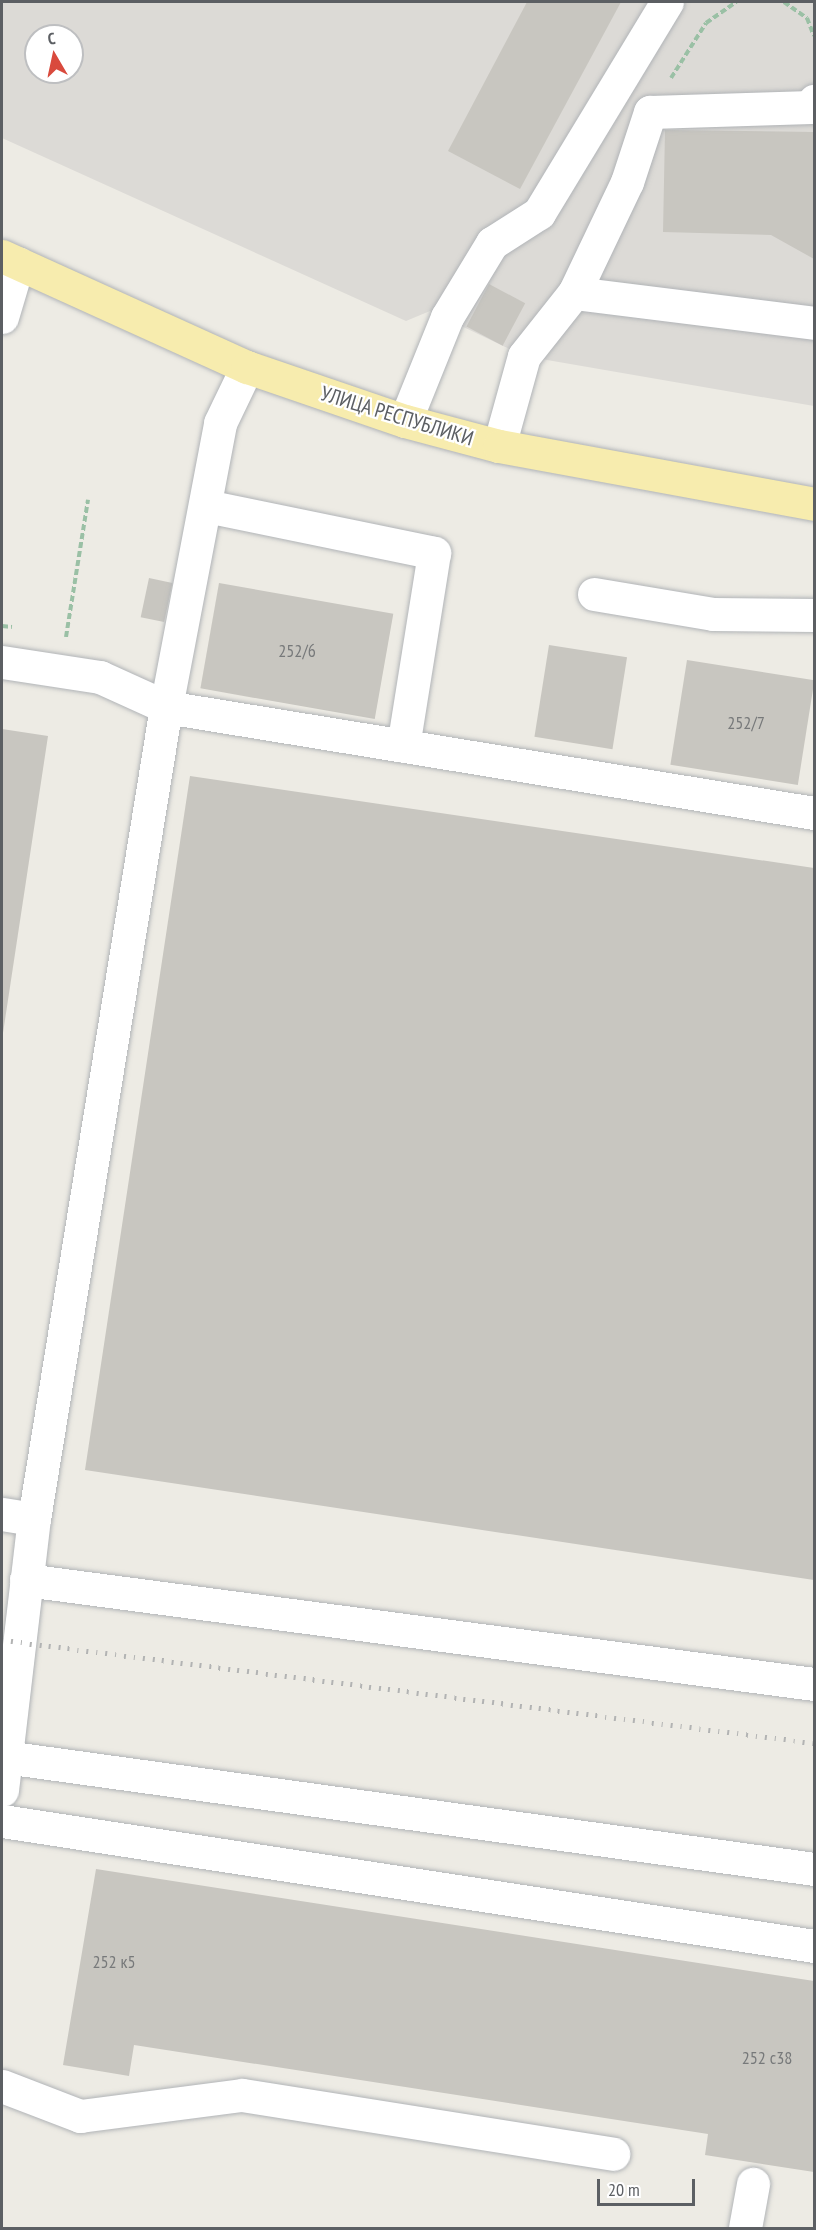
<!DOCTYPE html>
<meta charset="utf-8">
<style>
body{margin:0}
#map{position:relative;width:816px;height:2230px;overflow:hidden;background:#edebe4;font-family:"PT Sans Narrow",sans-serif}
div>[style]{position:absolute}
.industrial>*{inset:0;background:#dcdad6}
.building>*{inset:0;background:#c8c6c0;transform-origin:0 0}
.path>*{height:4px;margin-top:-2px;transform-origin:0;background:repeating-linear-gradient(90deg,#9ac0a5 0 6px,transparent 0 9px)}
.roads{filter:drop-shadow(0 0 2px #b1b4b7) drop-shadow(0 0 2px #b1b4b7)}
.minor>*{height:33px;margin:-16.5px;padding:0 16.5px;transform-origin:16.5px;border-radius:16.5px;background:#fff}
.major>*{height:33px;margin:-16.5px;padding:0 16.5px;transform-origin:16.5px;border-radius:16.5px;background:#f7ecae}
.rail>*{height:4.5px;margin-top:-2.25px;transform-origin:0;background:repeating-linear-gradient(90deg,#b2b3b3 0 1.5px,transparent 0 9.5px)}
span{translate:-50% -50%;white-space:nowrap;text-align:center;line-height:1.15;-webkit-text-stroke:4.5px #fff;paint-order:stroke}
.number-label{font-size:18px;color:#77797a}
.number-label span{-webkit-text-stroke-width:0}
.street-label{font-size:21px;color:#5c5f63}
.frame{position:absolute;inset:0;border:3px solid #5c5f63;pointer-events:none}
.north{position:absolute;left:24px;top:24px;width:60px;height:60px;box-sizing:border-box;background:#fff;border:2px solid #bebfc1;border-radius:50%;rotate:351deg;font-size:16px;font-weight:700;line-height:24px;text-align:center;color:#5c5f63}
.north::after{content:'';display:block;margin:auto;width:21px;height:27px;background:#d94a3d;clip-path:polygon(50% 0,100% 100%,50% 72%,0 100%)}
.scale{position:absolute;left:597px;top:2179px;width:98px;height:27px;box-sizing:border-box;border:3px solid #5c5f63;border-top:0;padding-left:8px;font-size:18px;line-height:21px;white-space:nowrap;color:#5c5f63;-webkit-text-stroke:4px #fff;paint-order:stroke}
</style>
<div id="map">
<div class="industrial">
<div style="clip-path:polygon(evenodd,2px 2px,814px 2px,814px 406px,524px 356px,430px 311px,406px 321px,2px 138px,2px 2px,36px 36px,72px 36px,72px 72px,36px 72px,36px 36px)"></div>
</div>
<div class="building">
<div style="clip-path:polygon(527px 2px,621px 2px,520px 189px,448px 151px)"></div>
<div style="clip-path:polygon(665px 130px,814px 132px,814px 259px,771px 235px,663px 232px)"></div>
<div style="left:489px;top:284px;width:41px;height:48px;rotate:28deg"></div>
<div style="left:149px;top:578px;width:24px;height:40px;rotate:12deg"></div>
<div style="left:219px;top:583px;width:177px;height:107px;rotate:10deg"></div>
<div style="left:549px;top:645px;width:79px;height:93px;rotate:9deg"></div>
<div style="left:687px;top:660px;width:129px;height:106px;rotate:9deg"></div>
<div style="clip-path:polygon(2px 729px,48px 736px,3px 1033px,2px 1033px)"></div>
<div style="clip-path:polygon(190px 776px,814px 868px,814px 1580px,85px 1470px)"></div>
<div style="clip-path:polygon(96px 1869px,814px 1981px,814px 2172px,705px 2155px,708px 2134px,134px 2045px,129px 2076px,63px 2065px)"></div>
</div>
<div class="path">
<div style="left:784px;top:2px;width:28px;rotate:35deg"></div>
<div style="left:807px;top:18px;width:19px;rotate:69deg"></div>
<div style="left:671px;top:78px;width:65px;rotate:-57.5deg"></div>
<div style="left:706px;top:23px;width:37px;rotate:-35deg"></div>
<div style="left:2px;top:626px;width:10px;rotate:6deg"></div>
<div style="left:66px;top:637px;width:139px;rotate:-80.9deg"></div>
</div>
<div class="roads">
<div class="minor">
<div style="left:574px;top:293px;width:123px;rotate:-64.5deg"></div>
<div style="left:627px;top:182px;width:74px;rotate:-71.8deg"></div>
<div style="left:650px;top:112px;width:161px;rotate:-1.8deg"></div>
<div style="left:811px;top:107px;width:7px;rotate:-63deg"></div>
<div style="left:2px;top:317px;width:56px;rotate:-73.5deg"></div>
<div style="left:405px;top:421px;width:112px;rotate:-68deg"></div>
<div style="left:447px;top:317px;width:87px;rotate:-58.7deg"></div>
<div style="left:492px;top:243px;width:56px;rotate:-32.6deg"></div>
<div style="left:539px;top:213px;width:247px;rotate:-58.8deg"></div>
<div style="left:499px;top:446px;width:93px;rotate:-74.5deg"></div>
<div style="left:524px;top:356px;width:80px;rotate:-51.6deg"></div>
<div style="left:574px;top:293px;width:242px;rotate:7.1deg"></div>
<div style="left:206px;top:506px;width:233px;rotate:11.6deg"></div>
<div style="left:434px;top:553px;width:195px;rotate:99.1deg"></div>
<div style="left:594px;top:594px;width:121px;rotate:9.5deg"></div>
<div style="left:713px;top:614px;width:101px;rotate:0.6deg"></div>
<div style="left:2px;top:662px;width:99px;rotate:8.7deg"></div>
<div style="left:100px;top:677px;width:72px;rotate:24.4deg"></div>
<div style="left:166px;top:707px;width:657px;rotate:9.29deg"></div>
<div style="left:2px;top:1514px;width:32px;rotate:9deg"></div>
<div style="left:26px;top:1580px;width:795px;rotate:7.52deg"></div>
<div style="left:5px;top:1757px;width:817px;rotate:7.88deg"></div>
<div style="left:2px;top:1790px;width:273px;rotate:-83.3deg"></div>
<div style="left:34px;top:1519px;width:823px;rotate:-80.77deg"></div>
<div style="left:166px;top:707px;width:289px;rotate:-79.2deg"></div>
<div style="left:220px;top:423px;width:62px;rotate:-64.3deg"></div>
<div style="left:2px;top:1821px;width:822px;rotate:8.75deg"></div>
<div style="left:2px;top:2086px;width:84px;rotate:21deg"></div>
<div style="left:80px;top:2116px;width:163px;rotate:-7.4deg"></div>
<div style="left:242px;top:2095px;width:376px;rotate:9deg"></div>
<div style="left:745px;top:2228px;width:45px;rotate:-79.7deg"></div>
</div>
<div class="major">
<div style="left:2px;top:256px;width:269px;rotate:24.4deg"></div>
<div style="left:247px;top:367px;width:167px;rotate:18.9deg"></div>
<div style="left:405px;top:421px;width:97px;rotate:14.9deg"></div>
<div style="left:499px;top:446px;width:320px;rotate:10.4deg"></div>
</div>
</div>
<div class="rail">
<div style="left:2px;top:1640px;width:819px;rotate:7.23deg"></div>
</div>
<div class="number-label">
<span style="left:297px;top:651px">252/6</span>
<span style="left:746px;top:723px">252/7</span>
<span style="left:114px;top:1962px">252 к5</span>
<span style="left:767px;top:2058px">252 с38</span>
</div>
<div class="street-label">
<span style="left:397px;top:416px;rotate:17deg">УЛИЦА РЕСПУБЛИКИ</span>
</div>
<div class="frame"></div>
<div class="north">С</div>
<div class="scale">20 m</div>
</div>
